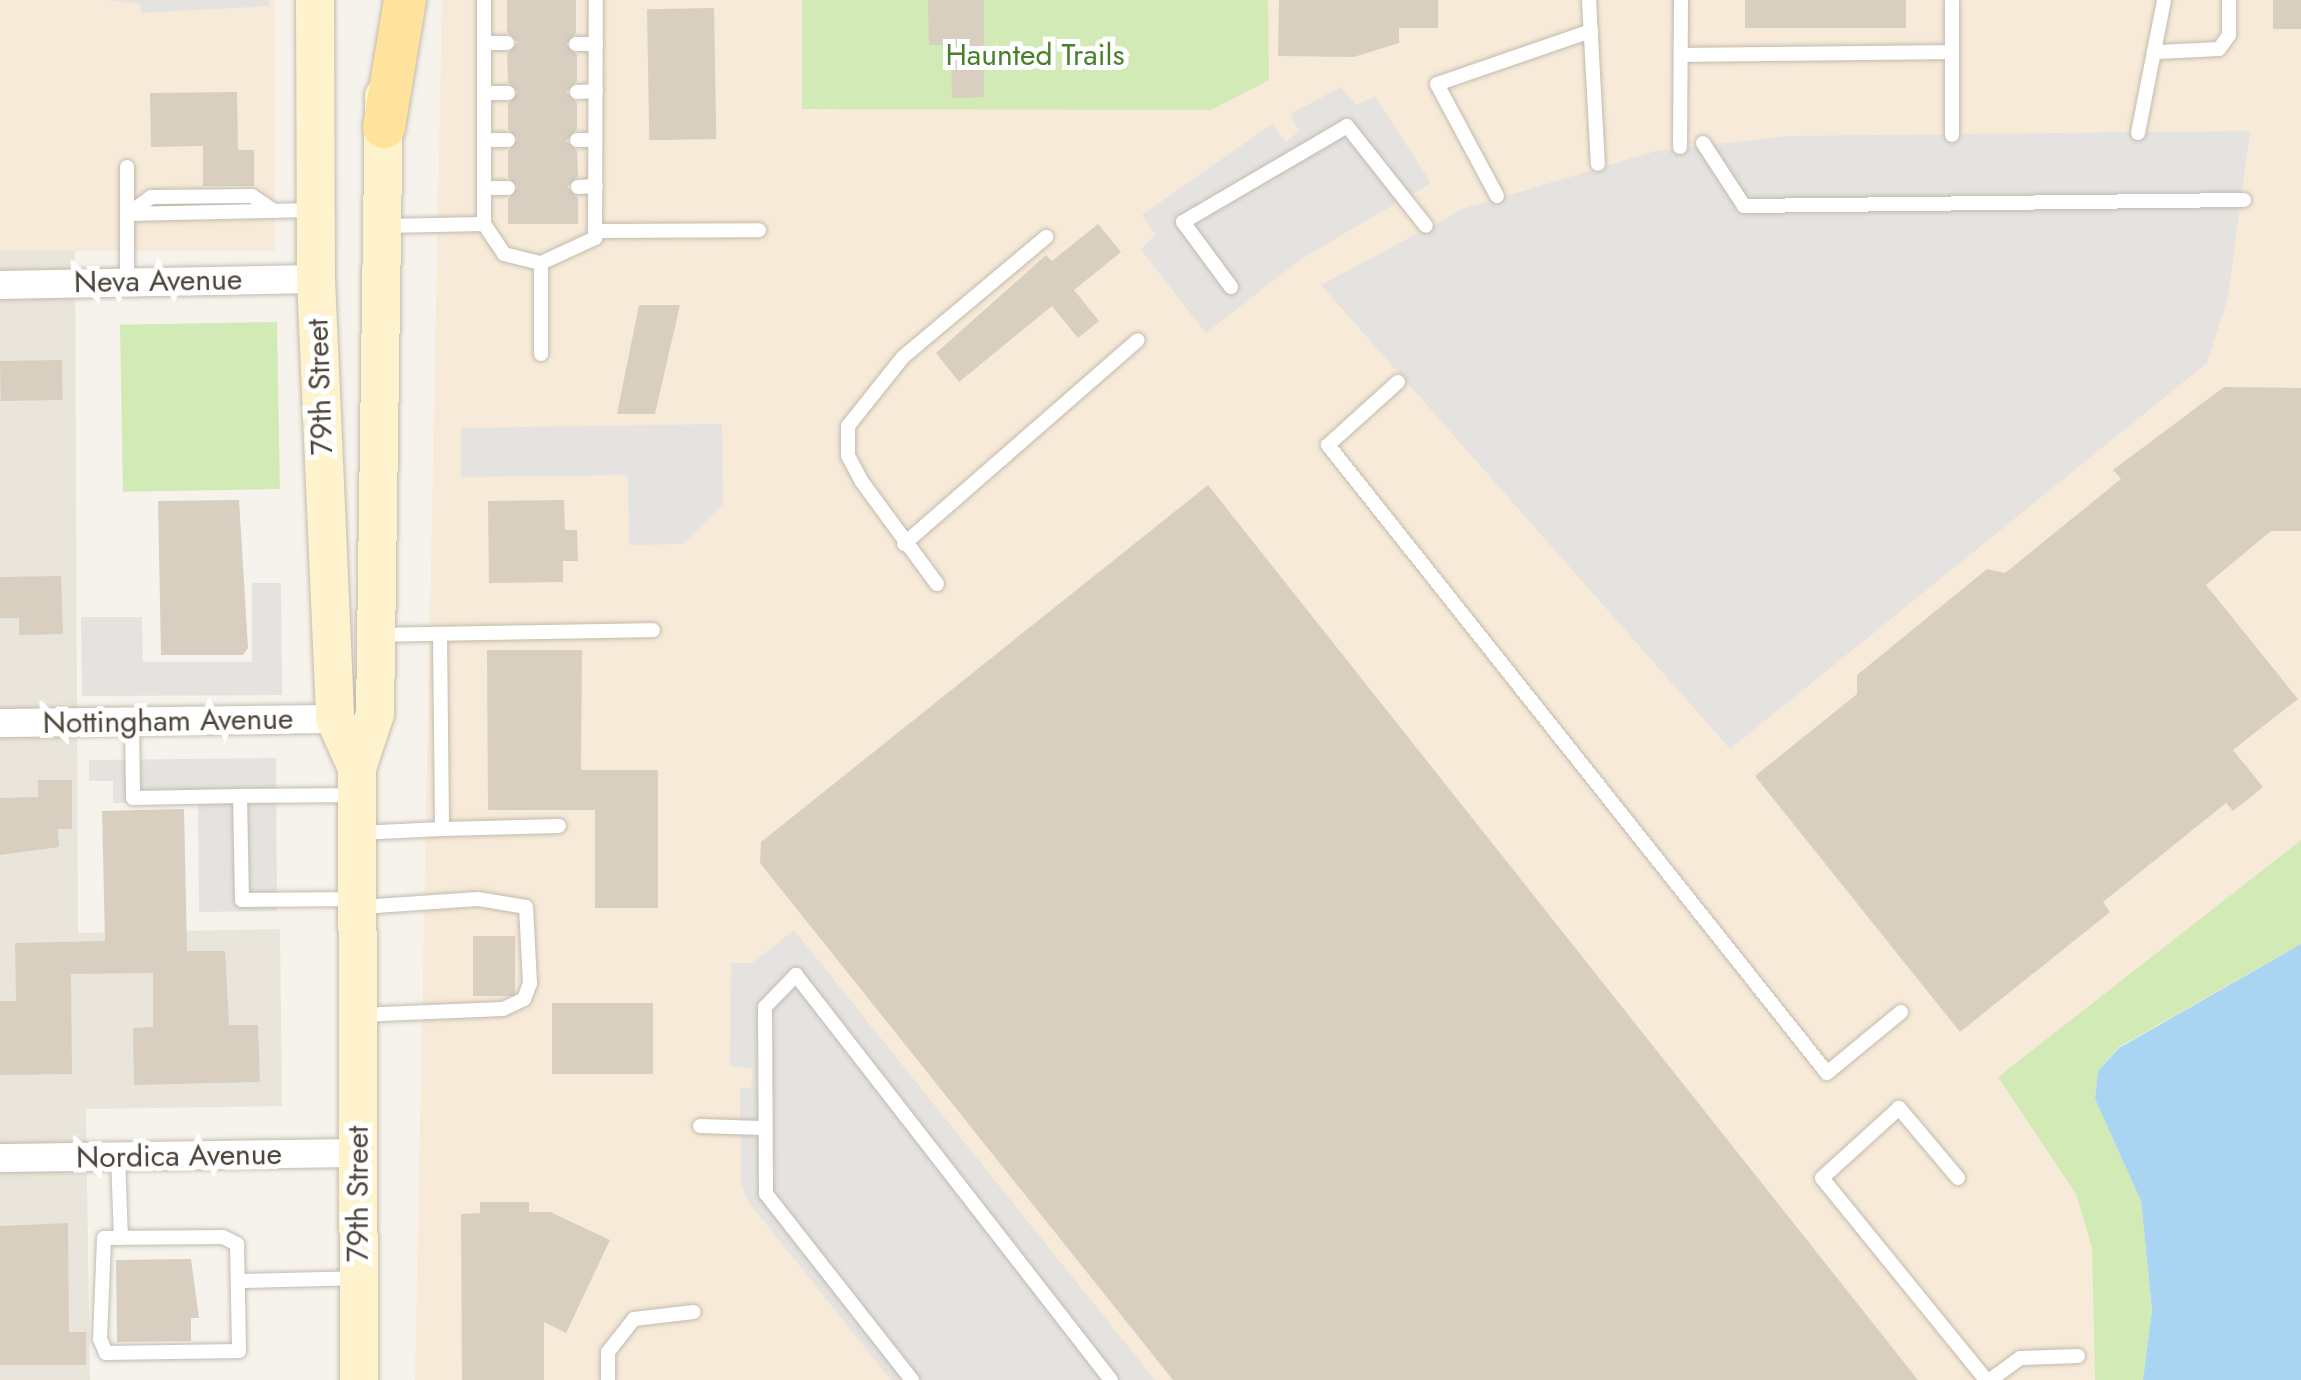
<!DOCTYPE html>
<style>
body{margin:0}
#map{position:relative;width:2301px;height:1380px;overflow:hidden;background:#f6f3ec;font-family:Jost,sans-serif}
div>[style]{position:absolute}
.residential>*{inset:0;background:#eae5da}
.commercial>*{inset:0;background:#f7ead8;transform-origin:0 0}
.green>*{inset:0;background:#d2eab5;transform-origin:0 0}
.parking>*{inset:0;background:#e5e3e0}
.water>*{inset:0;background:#a9d4f2}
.building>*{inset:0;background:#d8cfc1;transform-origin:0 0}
.roads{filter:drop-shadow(0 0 2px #c2bbae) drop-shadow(0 0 2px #c2bbae)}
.lane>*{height:14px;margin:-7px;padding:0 7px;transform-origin:7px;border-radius:7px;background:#fff}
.street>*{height:28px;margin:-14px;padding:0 14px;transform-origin:14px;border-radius:14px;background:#fff}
.secondary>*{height:38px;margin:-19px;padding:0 19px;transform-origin:19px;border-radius:19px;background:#fff3cd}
.primary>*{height:42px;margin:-21px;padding:0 21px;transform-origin:21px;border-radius:21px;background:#ffe39c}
span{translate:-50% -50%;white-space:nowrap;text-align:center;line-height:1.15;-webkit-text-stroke:10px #fff;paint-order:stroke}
.park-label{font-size:30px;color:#4a7f2a}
.street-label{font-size:30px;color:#4b4439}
</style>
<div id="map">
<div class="residential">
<div style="clip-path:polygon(75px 249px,78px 933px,280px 929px,282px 1106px,86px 1109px,90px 1380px,0 1380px,0 251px)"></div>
</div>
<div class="commercial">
<div style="left:0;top:0;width:275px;height:251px"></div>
<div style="clip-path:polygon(442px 0,2301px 0,2301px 840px,1998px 1077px,2076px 1194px,2092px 1248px,2095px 1380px,415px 1380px)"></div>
</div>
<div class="green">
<div style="clip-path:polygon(802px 0,1268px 0,1269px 80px,1211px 110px,802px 109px)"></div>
<div style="left:277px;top:322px;width:167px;height:157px;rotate:89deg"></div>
<div style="clip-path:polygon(2301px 840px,2301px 944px,2119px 1047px,2098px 1071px,2095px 1099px,2141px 1201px,2152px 1310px,2143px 1380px,2095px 1380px,2092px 1248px,2076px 1194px,1998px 1077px)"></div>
</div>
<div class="parking">
<div style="clip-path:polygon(107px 0,269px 0,269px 6px,141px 13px,140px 4px)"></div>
<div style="clip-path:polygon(1341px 87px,1356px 105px,1375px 96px,1431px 183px,1301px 259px,1206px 333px,1141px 250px,1155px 235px,1142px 215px,1272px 124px,1286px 142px,1299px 131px,1290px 114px)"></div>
<div style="clip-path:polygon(2250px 131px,2228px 297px,2207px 363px,1730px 749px,1321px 285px,1463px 209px,1656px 151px,1789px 136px)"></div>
<div style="clip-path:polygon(722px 424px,723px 504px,683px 544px,629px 545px,628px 475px,461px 477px,461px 428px)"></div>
<div style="clip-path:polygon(252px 583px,281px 583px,282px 695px,82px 696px,81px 617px,142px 617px,143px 662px,252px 662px)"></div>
<div style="clip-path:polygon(276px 758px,277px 911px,199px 912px,198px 803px,113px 803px,113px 781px,89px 781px,89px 760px)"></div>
<div style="clip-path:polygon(794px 930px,1155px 1380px,891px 1380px,747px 1200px,741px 1181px,740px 1088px,751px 1088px,753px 1069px,730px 1066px,731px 963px,752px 963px)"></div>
</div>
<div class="water">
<div style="clip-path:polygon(2301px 944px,2301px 1380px,2143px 1380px,2152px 1310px,2141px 1201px,2095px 1099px,2098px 1071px,2119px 1048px)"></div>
</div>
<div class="building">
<div style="clip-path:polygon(507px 0,576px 0,576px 33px,566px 45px,577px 55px,577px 81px,566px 92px,577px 103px,577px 129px,566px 141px,577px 151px,578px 176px,567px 187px,578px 198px,578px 224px,508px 224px,508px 199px,518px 187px,508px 177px,508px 151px,518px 139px,508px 129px,508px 104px,518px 92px,508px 82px,507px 54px,518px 42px,507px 32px)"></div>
<div style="clip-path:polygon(928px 0,984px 0,984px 97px,952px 98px,951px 45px,929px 45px)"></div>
<div style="clip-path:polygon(1279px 0,1438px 0,1438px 28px,1399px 28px,1399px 43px,1354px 57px,1278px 56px)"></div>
<div style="left:1745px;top:0;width:161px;height:28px"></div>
<div style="left:2273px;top:0;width:28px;height:29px"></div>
<div style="left:714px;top:8px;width:131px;height:67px;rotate:89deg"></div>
<div style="clip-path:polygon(237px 92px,238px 150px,254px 150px,254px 186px,203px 186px,203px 146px,151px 147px,150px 93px)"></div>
<div style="clip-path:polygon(1098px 224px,1121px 252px,1074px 290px,1099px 321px,1078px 338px,1052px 306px,959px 382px,936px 353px,1046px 255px,1052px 261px)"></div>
<div style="clip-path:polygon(639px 305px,680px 305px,655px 414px,617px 414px)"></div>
<div style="left:62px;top:360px;width:40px;height:62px;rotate:89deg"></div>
<div style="clip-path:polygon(2224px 387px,2301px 388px,2301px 531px,2271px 531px,2206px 585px,2298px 699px,2233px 750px,2263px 787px,2233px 811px,2226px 803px,2103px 902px,2110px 912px,1960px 1032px,1755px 776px,1857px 694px,1857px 675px,1987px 569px,2005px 573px,2121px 479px,2113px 470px)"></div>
<div style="clip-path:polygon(1208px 485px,1918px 1380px,1173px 1380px,760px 863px,761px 842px)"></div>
<div style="clip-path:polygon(239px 500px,248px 648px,243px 655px,161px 655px,158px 501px)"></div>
<div style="clip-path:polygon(564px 500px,565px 530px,577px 530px,578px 561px,563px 561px,563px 582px,489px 583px,488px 501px)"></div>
<div style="clip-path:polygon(61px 576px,63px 634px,19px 635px,19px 618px,0 618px,0 577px)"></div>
<div style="clip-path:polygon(487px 650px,582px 650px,581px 770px,658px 770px,658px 908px,595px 908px,595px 810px,488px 810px)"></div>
<div style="clip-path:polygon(38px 780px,72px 780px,72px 829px,58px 829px,59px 847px,0 855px,0 798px,38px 797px)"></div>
<div style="clip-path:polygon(184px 809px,187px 951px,225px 951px,229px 1025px,258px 1025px,260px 1082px,134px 1085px,133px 1028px,153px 1027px,153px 973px,71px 974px,72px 1074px,0 1075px,0 1001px,16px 1001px,15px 943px,105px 941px,102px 811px)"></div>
<div style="left:473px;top:936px;width:42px;height:60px"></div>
<div style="left:552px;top:1003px;width:101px;height:71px"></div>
<div style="clip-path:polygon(480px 1202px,529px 1202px,529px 1212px,550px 1212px,610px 1240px,566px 1333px,544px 1322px,544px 1380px,462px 1380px,461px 1214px,480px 1213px)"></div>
<div style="clip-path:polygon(68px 1223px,69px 1332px,86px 1332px,86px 1365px,0 1365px,0 1226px)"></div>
<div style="clip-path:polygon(191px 1259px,199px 1318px,191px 1318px,191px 1341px,117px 1342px,116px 1260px)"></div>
</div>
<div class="roads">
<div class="lane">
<div style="left:1589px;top:0;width:164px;rotate:86.9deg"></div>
<div style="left:1952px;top:0;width:135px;rotate:90deg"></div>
<div style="left:484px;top:43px;width:23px"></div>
<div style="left:576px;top:44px;width:20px"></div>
<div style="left:2158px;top:52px;width:61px;rotate:-2.8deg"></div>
<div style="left:2219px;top:49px;width:17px;rotate:-54deg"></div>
<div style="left:2229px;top:35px;width:35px;rotate:-90deg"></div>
<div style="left:1681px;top:55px;width:271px;rotate:-0.6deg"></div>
<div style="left:577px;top:92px;width:19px;rotate:-3deg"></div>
<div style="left:484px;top:93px;width:24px"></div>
<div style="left:2138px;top:133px;width:136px;rotate:-78.9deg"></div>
<div style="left:484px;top:140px;width:24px"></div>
<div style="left:577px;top:140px;width:18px"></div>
<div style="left:1703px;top:143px;width:75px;rotate:56.9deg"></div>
<div style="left:1744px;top:206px;width:500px;rotate:-0.69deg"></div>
<div style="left:1680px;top:147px;width:147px;rotate:-89.6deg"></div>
<div style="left:127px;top:167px;width:47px;rotate:90deg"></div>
<div style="left:578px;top:187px;width:18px;rotate:-3deg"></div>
<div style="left:484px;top:188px;width:24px"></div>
<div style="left:1497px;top:196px;width:127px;rotate:-118.2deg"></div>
<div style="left:1437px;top:84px;width:163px;rotate:-19deg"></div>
<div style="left:128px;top:214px;width:29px;rotate:-36deg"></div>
<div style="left:151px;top:197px;width:101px;rotate:-0.6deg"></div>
<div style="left:252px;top:196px;width:27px;rotate:34deg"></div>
<div style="left:484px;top:224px;width:36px;rotate:56deg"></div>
<div style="left:504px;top:254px;width:38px;rotate:14deg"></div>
<div style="left:385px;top:226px;width:99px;rotate:-1.2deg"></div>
<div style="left:484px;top:224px;width:224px;rotate:-90deg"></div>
<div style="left:595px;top:231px;width:164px;rotate:-0.3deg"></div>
<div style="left:127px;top:283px;width:69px;rotate:-90deg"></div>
<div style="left:127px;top:214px;width:186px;rotate:-1.2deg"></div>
<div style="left:1231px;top:287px;width:81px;rotate:-126.4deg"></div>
<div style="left:1183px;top:222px;width:190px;rotate:-30.3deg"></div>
<div style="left:1347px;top:126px;width:127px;rotate:51.7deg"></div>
<div style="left:541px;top:354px;width:91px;rotate:-90deg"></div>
<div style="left:541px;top:263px;width:60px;rotate:-24.8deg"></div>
<div style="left:595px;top:238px;width:238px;rotate:-89.8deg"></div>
<div style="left:1398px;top:382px;width:94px;rotate:138deg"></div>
<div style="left:1328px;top:445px;width:802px;rotate:51.53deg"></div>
<div style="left:1827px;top:1073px;width:96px;rotate:-39.5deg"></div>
<div style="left:904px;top:544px;width:310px;rotate:-41.1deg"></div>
<div style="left:937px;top:584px;width:127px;rotate:-126.3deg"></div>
<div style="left:862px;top:482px;width:30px;rotate:-118deg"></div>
<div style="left:848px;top:456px;width:30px;rotate:-90deg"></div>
<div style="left:848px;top:426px;width:88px;rotate:-51.4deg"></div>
<div style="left:903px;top:357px;width:187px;rotate:-40deg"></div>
<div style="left:440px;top:634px;width:195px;rotate:89.4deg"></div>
<div style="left:442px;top:829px;width:117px;rotate:-1.5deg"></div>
<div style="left:377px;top:635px;width:276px;rotate:-1deg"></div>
<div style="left:132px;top:722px;width:76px;rotate:89.2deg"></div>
<div style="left:133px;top:798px;width:107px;rotate:-1.1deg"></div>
<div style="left:358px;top:833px;width:84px;rotate:-2.7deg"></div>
<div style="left:355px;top:899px;width:113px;rotate:179.5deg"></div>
<div style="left:242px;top:900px;width:104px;rotate:-91.1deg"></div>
<div style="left:240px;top:796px;width:116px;rotate:-0.5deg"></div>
<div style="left:358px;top:1015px;width:145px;rotate:-2.4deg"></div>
<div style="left:503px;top:1009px;width:23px;rotate:-25deg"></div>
<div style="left:524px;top:999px;width:17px;rotate:-69deg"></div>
<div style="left:530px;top:983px;width:76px;rotate:-93deg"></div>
<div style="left:526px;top:907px;width:49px;rotate:-170.5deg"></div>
<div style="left:478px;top:899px;width:117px;rotate:176.1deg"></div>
<div style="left:700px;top:1126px;width:61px;rotate:1.9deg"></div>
<div style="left:118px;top:1157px;width:81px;rotate:87.9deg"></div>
<div style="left:1958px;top:1178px;width:92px;rotate:-130.1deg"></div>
<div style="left:1899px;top:1108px;width:104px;rotate:137.7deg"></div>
<div style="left:1822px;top:1178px;width:260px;rotate:50.9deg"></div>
<div style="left:223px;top:1237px;width:16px;rotate:27deg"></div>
<div style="left:237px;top:1244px;width:107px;rotate:88.9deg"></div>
<div style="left:239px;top:1351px;width:133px;rotate:179.1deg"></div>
<div style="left:106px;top:1353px;width:15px;rotate:-113deg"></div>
<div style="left:100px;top:1339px;width:101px;rotate:-87.7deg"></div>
<div style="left:104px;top:1238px;width:119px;rotate:-0.5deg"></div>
<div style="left:239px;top:1281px;width:119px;rotate:-1.4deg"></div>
<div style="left:608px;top:1380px;width:28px;rotate:-90deg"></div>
<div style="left:608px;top:1352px;width:42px;rotate:-51.8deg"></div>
<div style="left:634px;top:1319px;width:60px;rotate:-6.7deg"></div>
<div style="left:912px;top:1380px;width:236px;rotate:-128.1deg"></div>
<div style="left:766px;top:1194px;width:187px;rotate:-90.3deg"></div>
<div style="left:765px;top:1007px;width:45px;rotate:-45.9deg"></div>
<div style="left:796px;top:975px;width:513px;rotate:52.13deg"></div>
<div style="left:1990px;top:1380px;width:37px;rotate:-36deg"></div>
<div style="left:2020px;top:1358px;width:58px;rotate:-2deg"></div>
</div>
<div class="street">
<div style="left:0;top:285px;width:316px;rotate:-1.1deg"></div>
<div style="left:0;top:723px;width:335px;rotate:-0.7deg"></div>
<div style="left:0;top:1158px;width:358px;rotate:-0.8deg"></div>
</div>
<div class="secondary">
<div style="left:315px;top:0;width:279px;rotate:89.8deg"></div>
<div style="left:316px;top:279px;width:440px;rotate:87.5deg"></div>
<div style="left:335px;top:719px;width:54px;rotate:65.8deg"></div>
<div style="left:359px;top:1380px;width:612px;rotate:-90.19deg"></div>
<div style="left:357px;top:768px;width:57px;rotate:-71.6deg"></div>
<div style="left:375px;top:714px;width:618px;rotate:-89.17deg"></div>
</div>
<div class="primary">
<div style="left:384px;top:127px;width:129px;rotate:-80.6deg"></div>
</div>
</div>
<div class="park-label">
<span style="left:1035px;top:55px">Haunted Trails</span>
</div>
<div class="street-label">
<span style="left:158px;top:281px;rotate:-1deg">Neva Avenue</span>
<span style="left:320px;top:387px;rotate:-92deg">79th Street</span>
<span style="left:168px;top:721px;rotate:-1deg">Nottingham Avenue</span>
<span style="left:179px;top:1156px;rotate:-1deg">Nordica Avenue</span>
<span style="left:358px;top:1194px;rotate:-90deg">79th Street</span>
</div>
</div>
